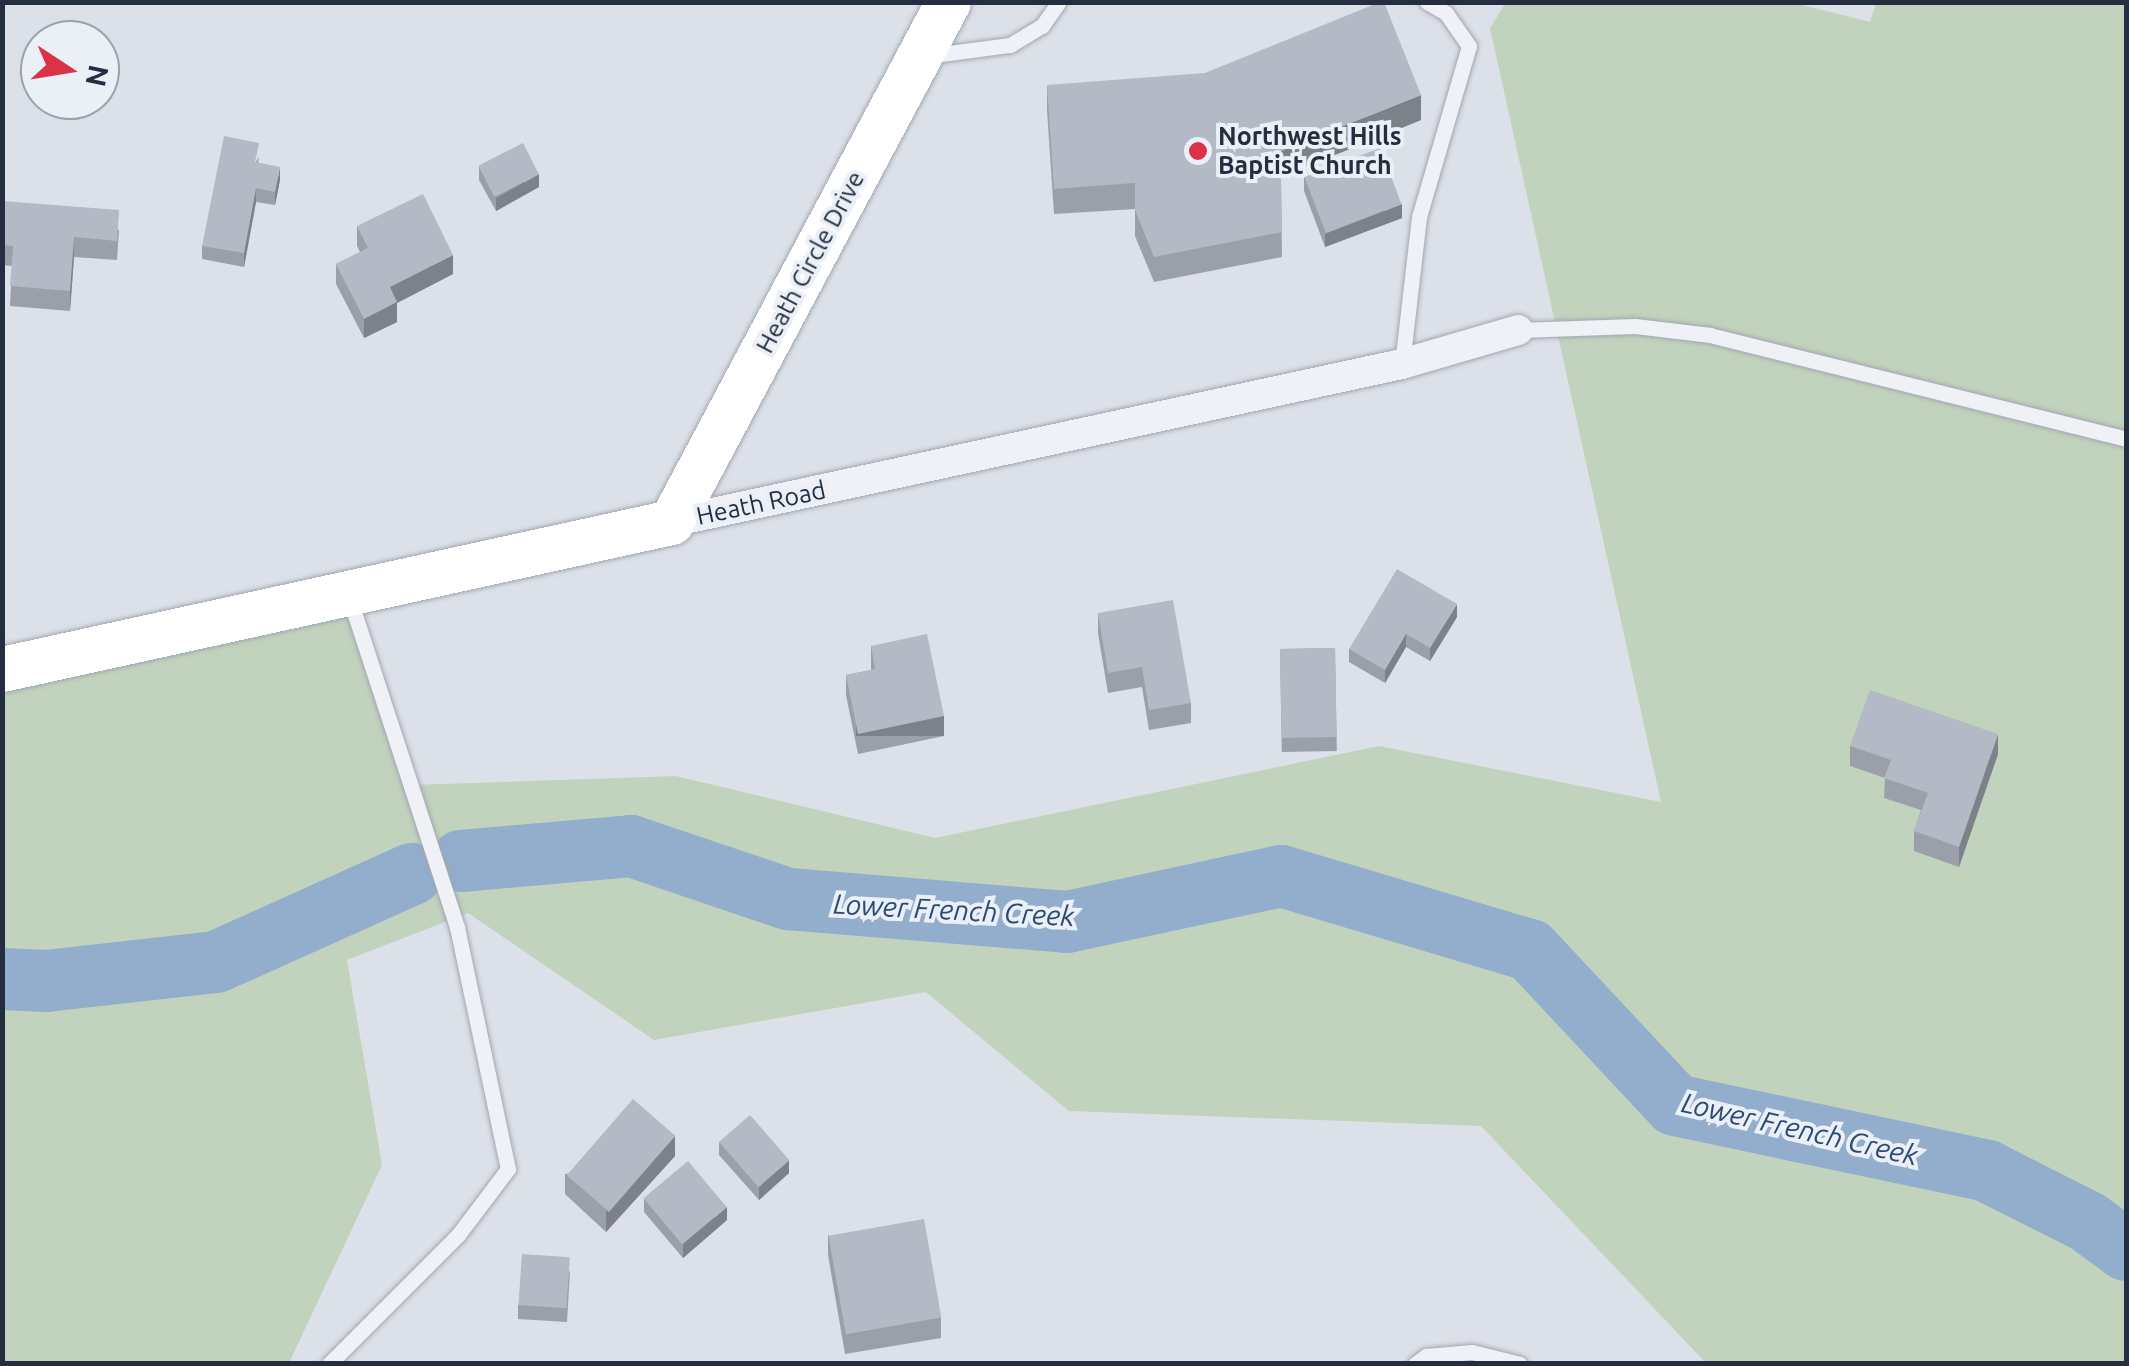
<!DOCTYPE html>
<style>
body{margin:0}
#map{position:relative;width:2129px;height:1366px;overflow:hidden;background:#dce0e8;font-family:Ubuntu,sans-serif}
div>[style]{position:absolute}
.green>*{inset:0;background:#c1d3bc}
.river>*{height:62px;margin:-31px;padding:0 31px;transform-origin:31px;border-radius:31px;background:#93adcc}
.roads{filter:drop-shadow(0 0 2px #a1a7b2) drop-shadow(0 0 2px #a1a7b2)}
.lane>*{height:15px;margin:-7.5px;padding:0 7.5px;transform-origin:7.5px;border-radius:7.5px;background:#eff1f6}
.street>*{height:30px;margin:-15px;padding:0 15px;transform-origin:15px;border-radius:15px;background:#eff1f6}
.secondary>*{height:45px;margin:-22.5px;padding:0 22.5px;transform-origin:22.5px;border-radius:22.5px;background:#fff}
.wall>*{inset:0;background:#9a9fa9;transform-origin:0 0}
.shaded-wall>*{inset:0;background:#7d828a;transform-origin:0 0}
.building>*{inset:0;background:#b3b9c5;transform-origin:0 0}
.dots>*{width:28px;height:28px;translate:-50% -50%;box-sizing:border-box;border:5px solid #ebeff6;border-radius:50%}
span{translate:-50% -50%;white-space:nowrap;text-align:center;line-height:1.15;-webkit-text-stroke:8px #ebeff6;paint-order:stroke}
.poi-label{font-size:25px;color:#242e40;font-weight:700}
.left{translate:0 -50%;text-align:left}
.street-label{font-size:25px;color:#242e40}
.water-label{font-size:28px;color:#2a4b77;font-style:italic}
.frame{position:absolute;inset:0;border:5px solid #242e40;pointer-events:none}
.north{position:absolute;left:20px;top:20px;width:100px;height:100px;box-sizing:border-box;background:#ebeff6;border:2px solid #9ba2ad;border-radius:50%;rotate:102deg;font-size:28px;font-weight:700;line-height:40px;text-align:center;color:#242e40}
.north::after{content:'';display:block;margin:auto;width:35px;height:45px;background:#dc3248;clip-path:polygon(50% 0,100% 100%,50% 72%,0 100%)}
</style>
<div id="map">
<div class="green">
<div style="clip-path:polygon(1506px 2px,1794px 3px,1870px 22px,1876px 3px,2126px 3px,2126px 1363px,1706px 1363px,1481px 1126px,1069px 1111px,926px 992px,654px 1040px,468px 913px,347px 960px,382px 1165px,289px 1363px,3px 1363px,2px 669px,348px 593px,411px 785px,676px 776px,935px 838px,1379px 746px,1661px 802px,1490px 28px)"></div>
</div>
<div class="river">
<div style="left:461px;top:861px;width:171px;rotate:-5deg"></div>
<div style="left:631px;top:846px;width:166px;rotate:18.7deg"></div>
<div style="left:788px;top:899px;width:280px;rotate:4.7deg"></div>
<div style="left:1067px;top:922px;width:219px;rotate:-12.1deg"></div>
<div style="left:1281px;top:876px;width:260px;rotate:16.6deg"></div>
<div style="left:1530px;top:950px;width:212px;rotate:46.9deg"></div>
<div style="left:1675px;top:1105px;width:319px;rotate:11.9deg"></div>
<div style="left:1987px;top:1171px;width:113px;rotate:26.8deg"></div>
<div style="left:2088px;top:1222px;width:47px;rotate:36.4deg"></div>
<div style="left:2px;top:979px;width:44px;rotate:2.6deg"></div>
<div style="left:46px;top:981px;width:171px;rotate:-6.4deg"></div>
<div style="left:216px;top:962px;width:215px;rotate:-24.2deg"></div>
</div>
<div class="roads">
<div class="lane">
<div style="left:926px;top:56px;width:85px;rotate:-7.5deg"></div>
<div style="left:1010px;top:45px;width:37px;rotate:-31deg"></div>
<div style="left:1042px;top:26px;width:29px;rotate:-55deg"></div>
<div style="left:1518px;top:330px;width:117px;rotate:-2deg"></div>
<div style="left:1635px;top:326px;width:76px;rotate:6.8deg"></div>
<div style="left:1710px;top:335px;width:429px;rotate:14deg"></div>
<div style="left:1402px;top:364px;width:148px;rotate:-83.4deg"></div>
<div style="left:1419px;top:217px;width:178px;rotate:-73.7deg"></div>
<div style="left:1469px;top:46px;width:40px;rotate:-124.9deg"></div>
<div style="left:1446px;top:13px;width:22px;rotate:-150deg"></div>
<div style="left:329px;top:1364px;width:182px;rotate:-45deg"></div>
<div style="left:458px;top:1235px;width:83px;rotate:-52.9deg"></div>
<div style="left:508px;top:1169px;width:247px;rotate:-101.9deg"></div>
<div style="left:457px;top:927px;width:347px;rotate:-108.1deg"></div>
<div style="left:1415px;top:1364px;width:14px;rotate:-36deg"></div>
<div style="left:1426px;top:1356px;width:46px;rotate:-5deg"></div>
<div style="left:1472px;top:1352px;width:49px;rotate:14deg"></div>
</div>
<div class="street">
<div style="left:671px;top:522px;width:748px;rotate:-12.2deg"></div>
<div style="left:1402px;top:364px;width:121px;rotate:-16.3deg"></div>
</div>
<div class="secondary">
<div style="left:2px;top:669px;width:685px;rotate:-12.39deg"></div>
<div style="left:671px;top:522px;width:589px;rotate:-61.96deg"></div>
</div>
</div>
<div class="wall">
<div style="clip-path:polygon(1047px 85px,1421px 120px,1280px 177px,1281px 181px,1282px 257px,1154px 282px,1135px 236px,1135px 209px,1054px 214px,1047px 110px)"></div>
<div style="clip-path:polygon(259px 157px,258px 163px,280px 180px,275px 205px,256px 202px,244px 267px,202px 259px,202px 246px)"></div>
<div style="clip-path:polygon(479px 167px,539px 187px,496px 211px,479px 180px)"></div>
<div style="clip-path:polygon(1304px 177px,1402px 218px,1325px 247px,1304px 191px)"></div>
<div style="clip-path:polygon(2px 201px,119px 230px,117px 260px,74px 257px,70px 311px,10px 306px,12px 266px,2px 265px)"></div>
<div style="clip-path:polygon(357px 226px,453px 274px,397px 303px,397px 322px,364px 338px,336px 284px,336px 264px,360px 252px,357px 246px)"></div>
<div style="clip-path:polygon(1098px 613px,1191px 703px,1191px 723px,1149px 730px,1142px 687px,1108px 693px,1098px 633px)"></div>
<div style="clip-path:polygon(1457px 617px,1430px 661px,1406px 647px,1385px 683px,1349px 662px,1349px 649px)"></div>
<div style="clip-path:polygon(871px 646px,944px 736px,858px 754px,846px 695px,846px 675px,871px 670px)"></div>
<div style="left:1335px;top:648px;width:103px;height:55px;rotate:89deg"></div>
<div style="clip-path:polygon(1850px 746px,1998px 754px,1959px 867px,1914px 851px,1914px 831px,1921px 810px,1884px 798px,1885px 778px,1850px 766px)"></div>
<div style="clip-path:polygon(719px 1142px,789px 1173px,759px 1200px,719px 1155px)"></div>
<div style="clip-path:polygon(675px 1156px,606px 1232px,565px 1194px,565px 1174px)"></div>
<div style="clip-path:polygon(644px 1199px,727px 1220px,683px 1258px,644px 1212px)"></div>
<div style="clip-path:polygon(828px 1235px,941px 1318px,941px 1338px,845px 1354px,828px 1255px)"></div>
<div style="clip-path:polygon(570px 1271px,567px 1322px,518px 1319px,518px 1305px)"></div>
</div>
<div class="shaded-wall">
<div style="clip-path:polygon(1421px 95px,1421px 120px,1271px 181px,1271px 155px)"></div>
<div style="clip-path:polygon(280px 167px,280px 180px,275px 205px,275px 192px)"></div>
<div style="clip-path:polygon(539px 174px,539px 187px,496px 211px,496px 198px)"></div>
<div style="clip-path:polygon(256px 188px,256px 202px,244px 267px,244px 253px)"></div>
<div style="clip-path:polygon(1402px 204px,1402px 218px,1325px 247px,1325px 234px)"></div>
<div style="clip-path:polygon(74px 237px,74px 257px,70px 311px,70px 291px)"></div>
<div style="clip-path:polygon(453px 255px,453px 274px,397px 303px,397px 322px,364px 338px,364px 319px,390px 287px)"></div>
<div style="clip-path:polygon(1457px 604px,1457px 617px,1430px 661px,1430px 648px)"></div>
<div style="clip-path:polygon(1406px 634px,1406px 647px,1385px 683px,1385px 670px)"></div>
<div style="left:944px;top:716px;width:20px;height:88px;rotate:90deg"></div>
<div style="clip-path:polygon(1998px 734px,1998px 754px,1959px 867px,1959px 847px)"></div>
<div style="clip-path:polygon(675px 1136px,675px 1156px,606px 1232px,606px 1212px)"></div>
<div style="clip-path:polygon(789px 1160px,789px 1173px,759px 1200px,759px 1187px)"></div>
<div style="clip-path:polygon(727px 1207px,727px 1220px,683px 1258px,683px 1244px)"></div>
</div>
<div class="building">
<div style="clip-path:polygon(1380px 2px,1384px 2px,1421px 95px,1271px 155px,1281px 181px,1282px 232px,1154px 257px,1135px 210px,1135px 183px,1054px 189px,1047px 85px,1205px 73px)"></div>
<div style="clip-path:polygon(224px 136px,259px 143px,255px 162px,280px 167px,275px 192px,256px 188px,244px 253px,202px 246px)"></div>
<div style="left:523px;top:143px;width:35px;height:50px;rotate:63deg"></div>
<div style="left:1380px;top:148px;width:60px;height:81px;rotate:69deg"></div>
<div style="clip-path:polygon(423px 194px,453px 255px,390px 287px,397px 302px,364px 319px,336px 264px,368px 248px,357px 226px)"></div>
<div style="clip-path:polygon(2px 201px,119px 210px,117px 241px,74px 237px,70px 291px,10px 286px,13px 246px,2px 245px)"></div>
<div style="clip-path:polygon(1397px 569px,1457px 604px,1430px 648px,1406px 634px,1385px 670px,1349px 649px)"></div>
<div style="clip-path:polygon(1173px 600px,1191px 703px,1149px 710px,1142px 667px,1108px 673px,1098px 613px)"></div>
<div style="clip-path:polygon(927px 634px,944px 716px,858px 734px,846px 675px,875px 669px,871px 646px)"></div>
<div style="left:1335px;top:648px;width:89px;height:55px;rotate:89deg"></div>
<div style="clip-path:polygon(1870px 690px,1998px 734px,1959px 847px,1914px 831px,1928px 793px,1884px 778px,1891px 760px,1850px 746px)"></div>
<div style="left:633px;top:1099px;width:56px;height:101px;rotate:41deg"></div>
<div style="left:750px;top:1115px;width:60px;height:41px;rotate:49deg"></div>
<div style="left:688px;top:1161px;width:60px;height:58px;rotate:50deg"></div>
<div style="left:924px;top:1219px;width:100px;height:97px;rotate:80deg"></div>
<div style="left:522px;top:1254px;width:48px;height:51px;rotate:4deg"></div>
</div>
<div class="dots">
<div style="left:1198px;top:151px;background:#dc3248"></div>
</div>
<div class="poi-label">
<span class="left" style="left:1218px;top:151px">Northwest Hills<br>Baptist Church</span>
</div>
<div class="street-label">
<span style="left:810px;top:262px;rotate:-62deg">Heath Circle Drive</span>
<span style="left:761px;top:503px;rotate:-12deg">Heath Road</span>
</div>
<div class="water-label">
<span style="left:954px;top:910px;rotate:3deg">Lower French Creek</span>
<span style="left:1800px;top:1129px;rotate:13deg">Lower French Creek</span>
</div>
<div class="frame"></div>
<div class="north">N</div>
</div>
